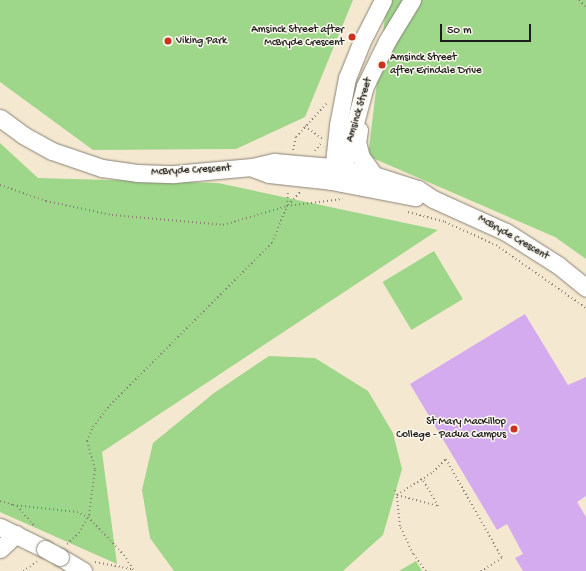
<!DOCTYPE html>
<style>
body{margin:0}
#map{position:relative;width:586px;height:571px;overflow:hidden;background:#f5e8d1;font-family:"Gochi Hand",sans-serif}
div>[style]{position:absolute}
.green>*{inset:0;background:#9ed789;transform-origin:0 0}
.building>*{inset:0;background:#d4abef}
.path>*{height:2px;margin-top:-1px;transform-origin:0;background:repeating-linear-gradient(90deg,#888276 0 1px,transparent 0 4px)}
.roads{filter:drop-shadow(0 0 1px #888276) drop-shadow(0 0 1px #888276)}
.minor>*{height:17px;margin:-8.5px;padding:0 8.5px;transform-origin:8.5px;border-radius:8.5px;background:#fff}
.bridges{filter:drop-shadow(0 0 1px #888276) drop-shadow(0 0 1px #888276)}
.minor-bridge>*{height:17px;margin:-8.5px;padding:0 8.5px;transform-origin:8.5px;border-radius:8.5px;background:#fff}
.dots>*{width:11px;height:11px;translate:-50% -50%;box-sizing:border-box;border:2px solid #fbf7ec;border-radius:50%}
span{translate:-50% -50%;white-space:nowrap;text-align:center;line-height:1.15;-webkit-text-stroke:3px #fbf7ec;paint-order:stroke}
.poi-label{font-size:11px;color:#1c1c1c}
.right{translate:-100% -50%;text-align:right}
.left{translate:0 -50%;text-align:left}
.street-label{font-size:11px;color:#1c1c1c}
.scale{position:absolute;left:440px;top:24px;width:91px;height:18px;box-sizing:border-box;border:2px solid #1c1c1c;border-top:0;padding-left:5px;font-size:12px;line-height:14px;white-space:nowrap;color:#1c1c1c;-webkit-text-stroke:3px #fbf7ec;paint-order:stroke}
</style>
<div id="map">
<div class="green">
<div style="clip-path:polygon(0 0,353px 0,305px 117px,236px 149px,93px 150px,0 82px)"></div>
<div style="clip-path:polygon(387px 0,586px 0,586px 259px,555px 237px,368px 156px)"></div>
<div style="clip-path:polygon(0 143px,38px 178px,218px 183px,438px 230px,102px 452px,117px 564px,0 512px)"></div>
<div style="left:434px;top:251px;width:56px;height:60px;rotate:59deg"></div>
<div style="clip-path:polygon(269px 356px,315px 358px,368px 391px,393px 433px,402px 469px,383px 535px,343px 571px,174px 571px,150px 538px,142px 490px,153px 443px,214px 393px)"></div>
<div style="clip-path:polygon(416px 561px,422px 571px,399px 571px)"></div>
</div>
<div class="building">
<div style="clip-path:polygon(525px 314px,568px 385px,586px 377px,586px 496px,577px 502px,586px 517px,586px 571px,523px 571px,515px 558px,523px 554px,507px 524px,497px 530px,410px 384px)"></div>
</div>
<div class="path">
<div style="left:579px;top:0;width:10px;rotate:45deg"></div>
<div style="left:305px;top:126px;width:21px;rotate:37deg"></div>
<div style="left:293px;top:150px;width:13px;rotate:-77deg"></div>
<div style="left:296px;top:137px;width:46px;rotate:-47.6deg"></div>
<div style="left:315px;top:151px;width:11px;rotate:-52deg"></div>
<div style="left:0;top:185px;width:49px;rotate:19.2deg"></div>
<div style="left:46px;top:201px;width:67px;rotate:12deg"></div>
<div style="left:112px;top:215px;width:111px;rotate:5.1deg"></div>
<div style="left:223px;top:225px;width:67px;rotate:-16.5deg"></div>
<div style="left:287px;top:206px;width:56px;rotate:-7.1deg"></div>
<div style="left:288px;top:205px;width:18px;rotate:-47deg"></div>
<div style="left:408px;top:212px;width:38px;rotate:15deg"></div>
<div style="left:445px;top:222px;width:56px;rotate:24.3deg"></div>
<div style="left:496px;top:245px;width:110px;rotate:35deg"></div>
<div style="left:395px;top:490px;width:5px;rotate:68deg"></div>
<div style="left:397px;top:495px;width:42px;rotate:15deg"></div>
<div style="left:438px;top:506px;width:32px;rotate:-120deg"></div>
<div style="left:0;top:501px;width:14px;rotate:17deg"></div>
<div style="left:13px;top:505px;width:64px;rotate:6.2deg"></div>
<div style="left:77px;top:512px;width:12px;rotate:24deg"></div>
<div style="left:88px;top:517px;width:52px;rotate:46.5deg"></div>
<div style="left:124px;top:555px;width:19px;rotate:58deg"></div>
<div style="left:17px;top:506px;width:28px;rotate:49deg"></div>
<div style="left:67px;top:544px;width:16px;rotate:-43deg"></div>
<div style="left:79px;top:533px;width:21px;rotate:-61deg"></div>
<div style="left:89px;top:515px;width:46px;rotate:-82.6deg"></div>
<div style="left:95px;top:469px;width:29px;rotate:-106deg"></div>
<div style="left:87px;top:441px;width:15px;rotate:-67deg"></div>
<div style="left:93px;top:427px;width:28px;rotate:-52deg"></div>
<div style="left:110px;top:405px;width:229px;rotate:-45deg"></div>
<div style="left:272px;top:243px;width:40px;rotate:-68deg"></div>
<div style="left:287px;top:206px;width:15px;rotate:-86deg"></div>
<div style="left:95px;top:562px;width:37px;rotate:11deg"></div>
<div style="left:23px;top:571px;width:17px;rotate:-33deg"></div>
<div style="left:426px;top:571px;width:21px;rotate:-127deg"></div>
<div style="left:413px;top:554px;width:31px;rotate:-115deg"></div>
<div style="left:400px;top:526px;width:31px;rotate:-96deg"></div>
<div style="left:397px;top:495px;width:43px;rotate:-32.6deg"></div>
<div style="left:433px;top:472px;width:18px;rotate:-45deg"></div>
<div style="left:446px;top:459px;width:114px;rotate:60.5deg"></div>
<div style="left:502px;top:558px;width:25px;rotate:148deg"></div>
</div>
<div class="roads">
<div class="minor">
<div style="left:0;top:118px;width:29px;rotate:36deg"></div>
<div style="left:23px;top:135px;width:33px;rotate:29deg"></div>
<div style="left:52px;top:151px;width:53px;rotate:18.8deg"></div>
<div style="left:102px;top:168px;width:35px;rotate:8deg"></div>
<div style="left:137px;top:173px;width:37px;rotate:2deg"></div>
<div style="left:174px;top:174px;width:78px;rotate:-5.1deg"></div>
<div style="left:252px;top:167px;width:23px;rotate:-13deg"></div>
<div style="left:274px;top:162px;width:58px;rotate:4.9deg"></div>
<div style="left:332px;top:167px;width:43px;rotate:10.8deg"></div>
<div style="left:374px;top:175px;width:46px;rotate:17.7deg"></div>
<div style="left:418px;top:189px;width:18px;rotate:34deg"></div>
<div style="left:433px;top:199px;width:80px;rotate:24.3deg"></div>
<div style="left:506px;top:232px;width:62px;rotate:32.4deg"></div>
<div style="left:558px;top:265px;width:36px;rotate:39deg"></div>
<div style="left:359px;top:130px;width:12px;rotate:99deg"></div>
<div style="left:357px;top:142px;width:16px;rotate:75deg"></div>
<div style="left:361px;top:157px;width:22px;rotate:54deg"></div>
<div style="left:253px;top:168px;width:17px;rotate:21deg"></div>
<div style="left:269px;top:174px;width:62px;rotate:6.4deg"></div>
<div style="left:331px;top:181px;width:86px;rotate:10.8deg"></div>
<div style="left:333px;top:172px;width:47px;rotate:-83.9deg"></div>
<div style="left:338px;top:125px;width:48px;rotate:-79.2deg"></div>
<div style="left:347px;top:78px;width:38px;rotate:-68deg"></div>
<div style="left:361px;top:43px;width:48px;rotate:-62.9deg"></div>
<div style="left:342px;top:183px;width:23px;rotate:-83deg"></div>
<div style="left:345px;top:160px;width:77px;rotate:-74.9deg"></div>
<div style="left:365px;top:86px;width:50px;rotate:-63.9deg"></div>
<div style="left:387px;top:41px;width:48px;rotate:-58.6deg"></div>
<div style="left:0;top:527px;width:50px;rotate:26.1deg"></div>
<div style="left:0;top:549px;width:22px;rotate:-43deg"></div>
<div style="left:60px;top:557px;width:27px;rotate:31deg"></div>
</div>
</div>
<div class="bridges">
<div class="minor-bridge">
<div style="left:45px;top:549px;width:17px;rotate:28deg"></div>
</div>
</div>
<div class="dots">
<div style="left:352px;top:37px;background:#c8321e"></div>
<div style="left:168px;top:41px;background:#c8321e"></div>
<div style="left:382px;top:65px;background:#c8321e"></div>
<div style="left:514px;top:429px;background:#c8321e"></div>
</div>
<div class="poi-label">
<span class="right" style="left:344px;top:37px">Amsinck Street after<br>McBryde Crescent</span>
<span class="left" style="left:176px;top:41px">Viking Park</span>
<span class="left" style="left:390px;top:65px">Amsinck Street<br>after Erindale Drive</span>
<span class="right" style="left:506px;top:429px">St Mary MacKillop<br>College - Padua Campus</span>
</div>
<div class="street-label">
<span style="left:360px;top:110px;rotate:-73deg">Amsinck Street</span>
<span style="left:191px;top:171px;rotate:-3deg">McBryde Crescent</span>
<span style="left:513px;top:238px;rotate:30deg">McBryde Crescent</span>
</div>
<div class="scale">50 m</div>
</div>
